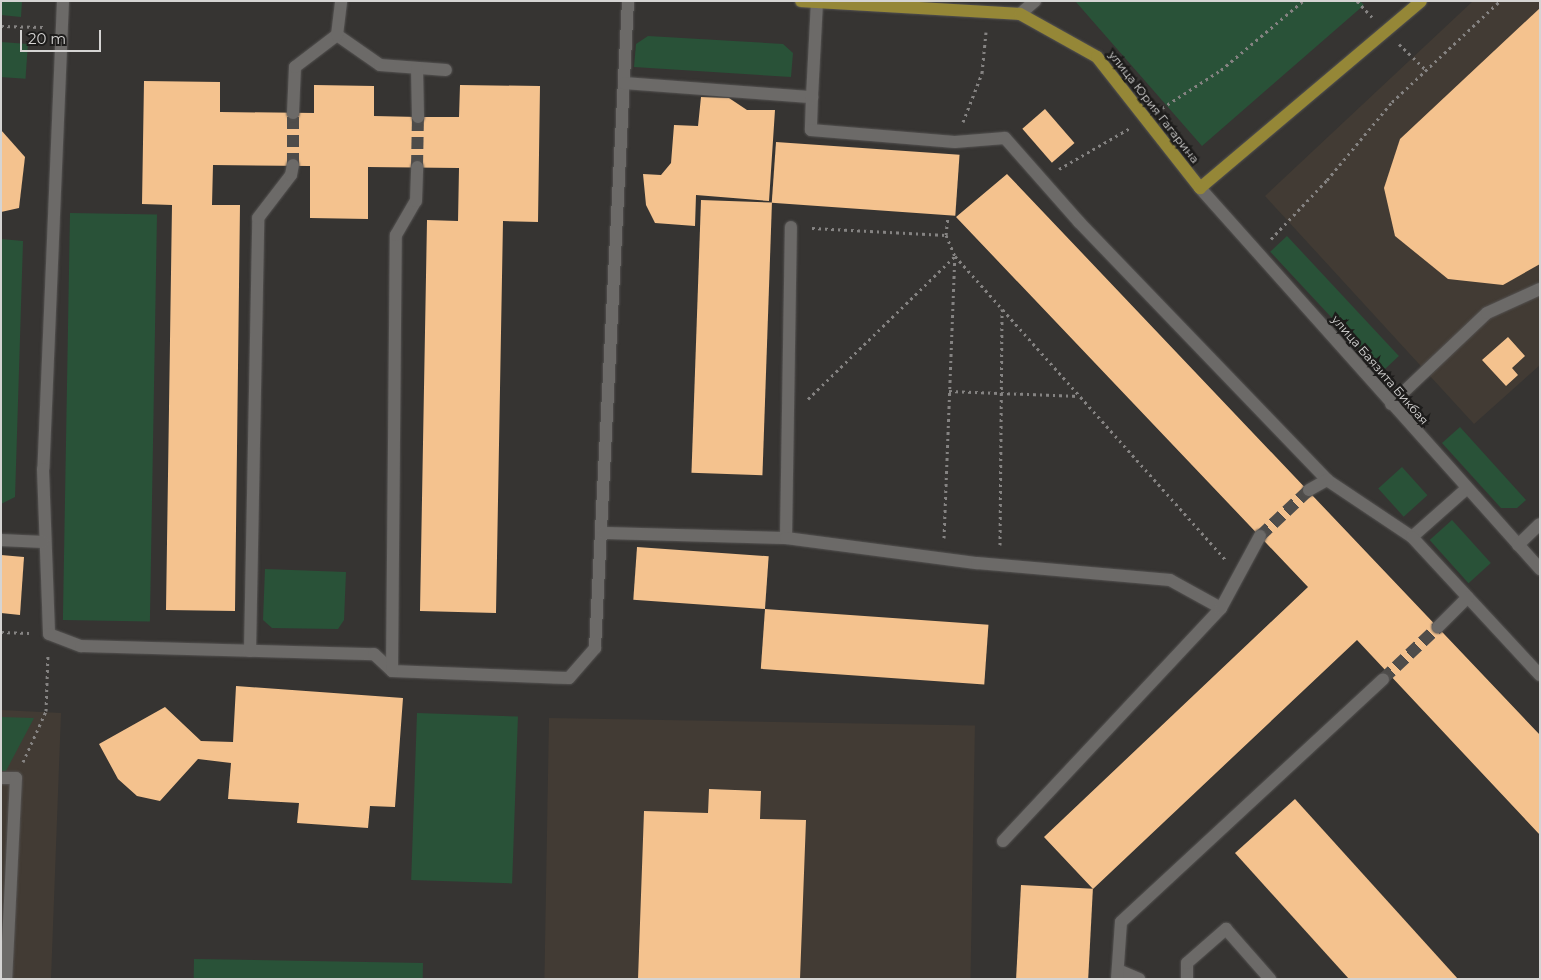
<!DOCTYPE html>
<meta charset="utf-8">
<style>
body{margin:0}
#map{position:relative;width:1541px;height:980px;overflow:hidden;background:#363432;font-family:Montserrat,sans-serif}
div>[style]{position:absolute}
.built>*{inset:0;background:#423b34;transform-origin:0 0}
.green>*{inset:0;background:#295238;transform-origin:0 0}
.building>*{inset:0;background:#f4c28e;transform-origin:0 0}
.minor-tunnel>*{height:12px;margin-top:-6px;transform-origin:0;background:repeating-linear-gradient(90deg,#4e4c4a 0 12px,transparent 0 18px)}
.path>*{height:3px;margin-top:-1.5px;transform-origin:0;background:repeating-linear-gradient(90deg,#858382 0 2.5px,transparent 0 6.5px)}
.roads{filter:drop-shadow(0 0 1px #545251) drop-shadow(0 0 1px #545251)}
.minor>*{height:12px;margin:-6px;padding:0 6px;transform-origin:6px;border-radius:6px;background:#6c6a68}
.major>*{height:12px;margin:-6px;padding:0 6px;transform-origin:6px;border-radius:6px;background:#958737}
span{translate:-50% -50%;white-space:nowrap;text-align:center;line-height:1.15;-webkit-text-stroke:5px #1d1c1b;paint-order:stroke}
.street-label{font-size:12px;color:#d5d4d3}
.frame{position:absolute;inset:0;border:2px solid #d5d4d3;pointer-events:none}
.scale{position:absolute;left:20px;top:30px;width:81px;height:22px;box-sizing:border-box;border:2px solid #d5d4d3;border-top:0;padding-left:6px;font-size:15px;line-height:18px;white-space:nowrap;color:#d5d4d3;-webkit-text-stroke:4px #1d1c1b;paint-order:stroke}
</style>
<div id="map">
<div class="built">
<div style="clip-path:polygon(1473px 1px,1540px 1px,1540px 365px,1474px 424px,1265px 196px)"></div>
<div style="clip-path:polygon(1px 710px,61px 713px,51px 979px,1px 979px)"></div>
<div style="left:549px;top:718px;width:426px;height:261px;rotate:1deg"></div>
</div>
<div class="green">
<div style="clip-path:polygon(1px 1px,22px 1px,21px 17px,1px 15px)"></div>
<div style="clip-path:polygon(1360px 1px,1364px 5px,1202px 146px,1076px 2px)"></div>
<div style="clip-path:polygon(648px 36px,783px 44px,793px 53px,791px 77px,634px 67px,636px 44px)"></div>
<div style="left:1px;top:42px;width:27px;height:35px;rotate:4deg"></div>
<div style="left:70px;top:213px;width:87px;height:407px;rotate:1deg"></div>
<div style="left:1287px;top:236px;width:164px;height:23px;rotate:47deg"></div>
<div style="clip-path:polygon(1px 239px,23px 241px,15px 497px,1px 504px)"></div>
<div style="clip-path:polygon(1460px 427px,1526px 500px,1517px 508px,1501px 508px,1442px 443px)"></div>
<div style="left:1402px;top:467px;width:38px;height:32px;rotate:48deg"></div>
<div style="left:1452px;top:520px;width:58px;height:30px;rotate:48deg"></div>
<div style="clip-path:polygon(265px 569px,346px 572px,344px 620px,338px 629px,272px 628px,263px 620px)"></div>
<div style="left:417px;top:713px;width:101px;height:167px;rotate:2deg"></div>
<div style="clip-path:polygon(1px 717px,34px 718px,6px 771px,1px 771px)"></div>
<div style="left:194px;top:959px;width:229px;height:20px;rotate:1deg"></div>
</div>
<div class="building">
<div style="clip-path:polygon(1540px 8px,1540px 264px,1503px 285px,1448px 279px,1395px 236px,1384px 188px,1400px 139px)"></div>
<div style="clip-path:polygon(144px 81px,220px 82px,220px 112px,314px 113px,314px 85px,374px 86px,374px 116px,418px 117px,459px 117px,460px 85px,540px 86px,538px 222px,503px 221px,496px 613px,420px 611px,427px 220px,458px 221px,459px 168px,368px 167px,368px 219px,310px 218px,310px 166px,213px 165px,212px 205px,240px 205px,235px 611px,166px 610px,172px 205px,142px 204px)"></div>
<div style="clip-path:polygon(701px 97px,729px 98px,747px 110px,775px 110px,769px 201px,696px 195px,695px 226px,655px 223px,646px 205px,643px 174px,661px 175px,671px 163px,674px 125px,698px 126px)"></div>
<div style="left:1045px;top:109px;width:45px;height:30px;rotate:49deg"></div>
<div style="clip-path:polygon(1px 130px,25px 157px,19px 208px,1px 212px)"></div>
<div style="left:776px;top:142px;width:184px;height:61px;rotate:4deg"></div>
<div style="clip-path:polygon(1007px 174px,1540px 735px,1540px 835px,1357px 640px,1093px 889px,1044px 837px,1308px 587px,956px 217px)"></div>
<div style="left:701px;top:200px;width:71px;height:273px;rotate:2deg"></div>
<div style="clip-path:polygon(1508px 337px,1525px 356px,1512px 368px,1518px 375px,1506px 386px,1482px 360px)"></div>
<div style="left:637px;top:547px;width:132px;height:53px;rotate:4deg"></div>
<div style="clip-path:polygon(1px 555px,24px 557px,20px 615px,1px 613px)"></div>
<div style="left:765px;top:609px;width:224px;height:60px;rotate:4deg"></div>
<div style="clip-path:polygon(236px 686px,403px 698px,395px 807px,370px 806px,368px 828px,297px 823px,299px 803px,228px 799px,231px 763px,198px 759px,160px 801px,137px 796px,118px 779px,99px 744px,165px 707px,201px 741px,233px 742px)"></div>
<div style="clip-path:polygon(709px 789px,761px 791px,760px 819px,806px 820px,800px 979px,638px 979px,644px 811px,708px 813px)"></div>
<div style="clip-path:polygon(1295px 799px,1458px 979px,1349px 979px,1235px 853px)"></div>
<div style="left:1021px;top:885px;width:72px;height:94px;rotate:3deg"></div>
</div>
<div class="minor-tunnel">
<div style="left:293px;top:165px;width:52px;rotate:-90deg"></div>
<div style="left:417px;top:167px;width:50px;rotate:-88.9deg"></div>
<div style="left:1260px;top:536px;width:67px;rotate:-43.2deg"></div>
<div style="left:1383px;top:679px;width:76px;rotate:-43.4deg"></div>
</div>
<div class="path">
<div style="left:1357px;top:1px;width:22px;rotate:47deg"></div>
<div style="left:1px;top:26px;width:42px;rotate:1.4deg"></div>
<div style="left:1399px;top:44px;width:37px;rotate:44deg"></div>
<div style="left:1162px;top:108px;width:70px;rotate:-32.8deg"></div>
<div style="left:1221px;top:70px;width:107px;rotate:-40.1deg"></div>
<div style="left:963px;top:122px;width:53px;rotate:-68.8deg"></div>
<div style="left:982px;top:73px;width:41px;rotate:-84.4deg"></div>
<div style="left:1059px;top:169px;width:82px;rotate:-30deg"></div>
<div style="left:812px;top:228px;width:134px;rotate:3deg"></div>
<div style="left:946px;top:235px;width:23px;rotate:67deg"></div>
<div style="left:955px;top:256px;width:406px;rotate:48.3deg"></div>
<div style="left:946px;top:235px;width:19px;rotate:-84deg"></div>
<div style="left:1271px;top:239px;width:81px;rotate:-46.5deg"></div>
<div style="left:1327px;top:180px;width:102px;rotate:-50.2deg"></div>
<div style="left:1392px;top:102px;width:148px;rotate:-43.1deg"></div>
<div style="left:949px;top:391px;width:130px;rotate:2.2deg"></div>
<div style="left:808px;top:399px;width:204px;rotate:-44.2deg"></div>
<div style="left:944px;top:538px;width:281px;rotate:-87.8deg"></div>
<div style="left:1000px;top:545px;width:236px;rotate:-89.5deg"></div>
<div style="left:1px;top:632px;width:28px;rotate:2deg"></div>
<div style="left:23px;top:762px;width:56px;rotate:-65.7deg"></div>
<div style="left:46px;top:711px;width:56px;rotate:-88deg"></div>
</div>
<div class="roads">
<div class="minor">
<div style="left:63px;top:1px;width:468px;rotate:92.4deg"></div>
<div style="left:43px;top:469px;width:165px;rotate:87.9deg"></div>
<div style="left:49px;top:634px;width:34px;rotate:21deg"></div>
<div style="left:81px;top:646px;width:293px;rotate:1.6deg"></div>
<div style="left:374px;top:654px;width:25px;rotate:43deg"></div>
<div style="left:392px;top:671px;width:177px;rotate:2.3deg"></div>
<div style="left:569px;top:678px;width:40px;rotate:-49deg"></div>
<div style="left:595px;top:648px;width:648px;rotate:-87.08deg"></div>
<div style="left:1020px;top:14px;width:20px;rotate:-41deg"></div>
<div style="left:337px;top:35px;width:52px;rotate:34.9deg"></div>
<div style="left:380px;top:65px;width:66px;rotate:4.3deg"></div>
<div style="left:417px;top:68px;width:49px;rotate:88.8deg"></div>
<div style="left:624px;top:83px;width:189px;rotate:4.3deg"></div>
<div style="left:812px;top:97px;width:33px;rotate:92deg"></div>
<div style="left:811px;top:130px;width:144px;rotate:4.8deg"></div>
<div style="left:955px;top:142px;width:50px;rotate:-4.6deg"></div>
<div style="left:1005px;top:138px;width:112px;rotate:48.6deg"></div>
<div style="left:1079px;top:222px;width:358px;rotate:46.1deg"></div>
<div style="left:1327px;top:480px;width:102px;rotate:33.8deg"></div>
<div style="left:1412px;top:537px;width:72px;rotate:-41.6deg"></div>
<div style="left:812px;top:97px;width:95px;rotate:-87deg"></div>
<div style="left:293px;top:113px;width:46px;rotate:-87.5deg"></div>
<div style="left:295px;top:67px;width:53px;rotate:-37.3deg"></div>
<div style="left:337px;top:35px;width:34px;rotate:-83deg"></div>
<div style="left:1200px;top:188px;width:511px;rotate:48.25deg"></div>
<div style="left:1391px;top:404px;width:132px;rotate:-43.5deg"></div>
<div style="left:1487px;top:313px;width:58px;rotate:-24.4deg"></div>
<div style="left:1309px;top:490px;width:21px;rotate:-29deg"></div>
<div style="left:603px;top:533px;width:183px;rotate:1.6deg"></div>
<div style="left:786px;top:538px;width:311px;rotate:-89.1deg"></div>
<div style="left:1412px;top:537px;width:188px;rotate:47.2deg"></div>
<div style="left:786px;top:538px;width:193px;rotate:7.5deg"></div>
<div style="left:977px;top:563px;width:194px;rotate:5deg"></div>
<div style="left:1170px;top:580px;width:58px;rotate:28.8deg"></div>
<div style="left:1px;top:540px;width:42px;rotate:2.7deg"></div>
<div style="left:1518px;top:545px;width:30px;rotate:-44deg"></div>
<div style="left:1438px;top:627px;width:42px;rotate:-45deg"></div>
<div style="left:250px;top:651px;width:433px;rotate:-88.9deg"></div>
<div style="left:258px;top:218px;width:54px;rotate:-52.5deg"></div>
<div style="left:291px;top:175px;width:10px;rotate:-79deg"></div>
<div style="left:392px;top:671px;width:436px;rotate:-89.5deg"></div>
<div style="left:396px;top:235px;width:39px;rotate:-60deg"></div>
<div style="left:416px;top:201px;width:34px;rotate:-88deg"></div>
<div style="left:1px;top:778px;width:15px"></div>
<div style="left:16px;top:778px;width:201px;rotate:92.8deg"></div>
<div style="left:1003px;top:841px;width:319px;rotate:-46.9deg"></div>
<div style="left:1221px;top:608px;width:82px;rotate:-61.6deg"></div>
<div style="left:1118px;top:970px;width:23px;rotate:23deg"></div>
<div style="left:1117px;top:979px;width:57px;rotate:-86deg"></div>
<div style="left:1121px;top:922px;width:357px;rotate:-42.8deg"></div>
<div style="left:1187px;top:979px;width:16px;rotate:-90deg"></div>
<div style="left:1187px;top:963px;width:52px;rotate:-41.1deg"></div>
<div style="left:1226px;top:929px;width:67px;rotate:48.7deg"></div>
</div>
<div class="major">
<div style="left:801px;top:1px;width:219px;rotate:3.4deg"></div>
<div style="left:1020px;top:14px;width:88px;rotate:29.2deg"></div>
<div style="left:1097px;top:57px;width:167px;rotate:51.8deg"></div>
<div style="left:1200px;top:188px;width:289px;rotate:-40.2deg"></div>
</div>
</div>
<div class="street-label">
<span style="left:1154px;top:107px;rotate:52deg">улица Юрия Гагарина</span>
<span style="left:1380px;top:370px;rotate:49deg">улица Баязита Бикбая</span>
</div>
<div class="frame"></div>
<div class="scale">20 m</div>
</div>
